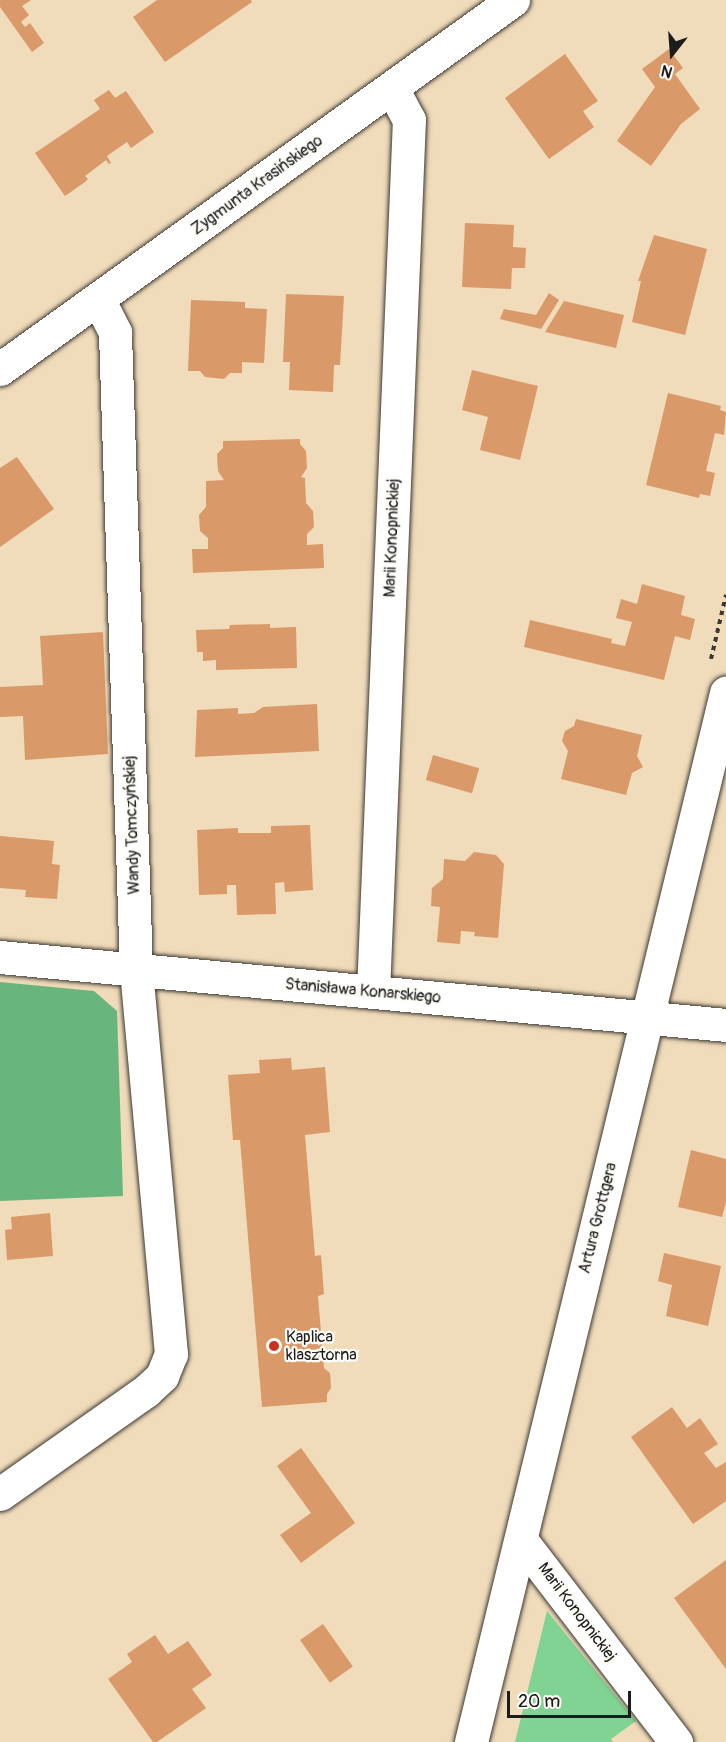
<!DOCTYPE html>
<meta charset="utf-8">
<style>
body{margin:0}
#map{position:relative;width:726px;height:1742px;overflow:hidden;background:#f0dbba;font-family:Pangolin,sans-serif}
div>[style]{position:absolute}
.green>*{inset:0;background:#81d394}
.forest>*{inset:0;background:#68b57e}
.building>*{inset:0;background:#d99969;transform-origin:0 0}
.path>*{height:4px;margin-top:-2px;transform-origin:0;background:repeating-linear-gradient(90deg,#3c3934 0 4.5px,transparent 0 9px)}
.roads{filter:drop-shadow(0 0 2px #3c3934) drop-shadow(0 0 2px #3c3934)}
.street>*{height:33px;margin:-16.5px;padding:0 16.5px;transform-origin:16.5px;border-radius:16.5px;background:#fff}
.dots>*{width:16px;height:16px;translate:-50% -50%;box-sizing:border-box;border:3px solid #fdfcf7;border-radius:50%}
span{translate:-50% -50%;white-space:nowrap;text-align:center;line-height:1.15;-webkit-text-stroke:4.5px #fdfcf7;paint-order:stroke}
.street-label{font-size:16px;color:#1c1c1c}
.poi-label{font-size:16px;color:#1c1c1c}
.left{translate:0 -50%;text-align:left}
.north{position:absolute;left:642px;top:24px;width:60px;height:60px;-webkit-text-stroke:4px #fdfcf7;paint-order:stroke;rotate:197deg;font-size:16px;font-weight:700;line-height:24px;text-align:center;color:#1c1c1c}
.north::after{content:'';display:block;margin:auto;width:21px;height:27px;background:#1c1c1c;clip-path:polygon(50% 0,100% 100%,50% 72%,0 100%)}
.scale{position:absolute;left:507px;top:1691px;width:124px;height:27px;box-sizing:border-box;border:3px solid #1c1c1c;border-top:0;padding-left:8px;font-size:18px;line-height:21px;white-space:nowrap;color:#1c1c1c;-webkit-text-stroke:4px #fdfcf7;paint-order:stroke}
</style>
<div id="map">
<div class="green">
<div style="clip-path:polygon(547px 1611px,636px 1721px,611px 1739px,613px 1742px,515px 1742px)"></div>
</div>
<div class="forest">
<div style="clip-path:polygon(0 982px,94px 991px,117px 1011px,123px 1196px,0 1201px)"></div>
</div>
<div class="building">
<div style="clip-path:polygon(0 0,31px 0,22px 6px,29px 15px,21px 22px,25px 27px,30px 23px,44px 43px,32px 52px,0 7px)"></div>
<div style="clip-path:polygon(157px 0,251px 0,252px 2px,165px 62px,133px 17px)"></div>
<div style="clip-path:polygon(669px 49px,683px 68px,675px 74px,700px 109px,681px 124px,651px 166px,617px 141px,655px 87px,642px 69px)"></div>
<div style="clip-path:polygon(565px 54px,598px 101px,583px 111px,594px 127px,549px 159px,505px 98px)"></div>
<div style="clip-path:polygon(109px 90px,115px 98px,126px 91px,154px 132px,131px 148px,127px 142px,107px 156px,111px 163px,109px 164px,106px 160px,85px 176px,88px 179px,85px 182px,65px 196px,35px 153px,100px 109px,94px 100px)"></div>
<div style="clip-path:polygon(465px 223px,514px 225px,513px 247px,526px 248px,525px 268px,512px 268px,511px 289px,462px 287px)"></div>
<div style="clip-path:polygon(654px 235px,707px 249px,685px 335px,632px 322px,641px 281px,638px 281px)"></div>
<div style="clip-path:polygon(549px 293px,559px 300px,541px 329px,500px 319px,504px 309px,536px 315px)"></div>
<div style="clip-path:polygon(286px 294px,344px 296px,340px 365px,334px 365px,333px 392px,289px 390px,290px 362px,283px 362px)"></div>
<div style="clip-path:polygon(191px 300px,245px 302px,245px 308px,267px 309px,264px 363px,242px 362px,242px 373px,230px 373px,224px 379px,205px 377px,200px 371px,188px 371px)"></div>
<div style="clip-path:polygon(564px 301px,624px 315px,616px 348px,545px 332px)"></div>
<div style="clip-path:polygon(472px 370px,538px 386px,520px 460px,480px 450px,488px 417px,462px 410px)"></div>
<div style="clip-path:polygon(668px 393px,721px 406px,720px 410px,726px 412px,724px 435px,715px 433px,706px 471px,715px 473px,710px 496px,700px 494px,699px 498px,646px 485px)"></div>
<div style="clip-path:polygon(300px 439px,300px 444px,306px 451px,307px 468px,301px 477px,305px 478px,306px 503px,313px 511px,314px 527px,307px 534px,307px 545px,323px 544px,324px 568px,193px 573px,192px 549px,208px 549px,208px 538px,200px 531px,199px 515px,206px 507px,206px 481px,224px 480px,218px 471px,217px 454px,223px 448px,223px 441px)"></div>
<div style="clip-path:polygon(17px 457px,54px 509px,0 547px,0 468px)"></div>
<div style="clip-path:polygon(642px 584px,685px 596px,681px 615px,695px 619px,690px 640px,675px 636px,664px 680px,524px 647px,530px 620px,612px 639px,611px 643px,625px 646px,632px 622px,616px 618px,621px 599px,637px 604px)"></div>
<div style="clip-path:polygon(270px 624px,270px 628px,296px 627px,297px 668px,216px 670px,216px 660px,203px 661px,203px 652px,197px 652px,196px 630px,229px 629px,230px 625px)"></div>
<div style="clip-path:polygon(103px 632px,108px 754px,25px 760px,23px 716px,0 717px,0 687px,43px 685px,40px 636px)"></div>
<div style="clip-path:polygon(317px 704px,319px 751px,195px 757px,197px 710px,238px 708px,238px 714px,254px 713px,263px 707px)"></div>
<div style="clip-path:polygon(576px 719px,642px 735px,637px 756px,643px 767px,632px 773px,626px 795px,561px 779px,568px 751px,562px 741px,565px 731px,574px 726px)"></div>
<div style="left:433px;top:755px;width:48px;height:26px;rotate:16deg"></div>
<div style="clip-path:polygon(310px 825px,313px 890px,285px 892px,284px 882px,275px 883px,276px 914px,237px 915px,236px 885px,227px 885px,227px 894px,199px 895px,197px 830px,238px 828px,238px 833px,271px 833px,271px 826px)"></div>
<div style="clip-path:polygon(0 836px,54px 841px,52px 864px,60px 865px,57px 899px,25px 897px,26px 890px,0 888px)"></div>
<div style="clip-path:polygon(474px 852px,496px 855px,504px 864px,498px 938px,474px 936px,475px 932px,461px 931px,460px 944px,437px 942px,440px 907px,431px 906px,432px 888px,443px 879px,444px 859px,465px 861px)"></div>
<div style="clip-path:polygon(291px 1058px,292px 1070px,325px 1067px,330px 1132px,305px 1135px,315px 1256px,321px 1255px,324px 1294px,318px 1296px,324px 1368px,330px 1373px,331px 1388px,327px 1394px,327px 1402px,262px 1407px,240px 1140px,233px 1140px,228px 1075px,260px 1073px,259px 1060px)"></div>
<div style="clip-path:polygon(691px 1150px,726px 1159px,726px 1202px,722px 1217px,678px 1207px)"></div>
<div style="clip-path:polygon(50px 1213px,53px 1256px,7px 1260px,5px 1230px,12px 1229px,11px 1217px)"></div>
<div style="clip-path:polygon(664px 1253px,721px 1266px,708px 1326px,666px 1316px,672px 1285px,658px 1281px)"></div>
<div style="clip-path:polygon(672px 1407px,687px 1428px,700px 1418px,718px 1444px,704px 1453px,716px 1468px,726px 1462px,726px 1501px,693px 1524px,631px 1437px)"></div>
<div style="clip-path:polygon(301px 1448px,355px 1523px,301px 1563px,280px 1535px,311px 1513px,277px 1466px)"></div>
<div style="clip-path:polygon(726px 1560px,726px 1669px,674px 1598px)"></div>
<div style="left:323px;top:1624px;width:52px;height:28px;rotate:55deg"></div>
<div style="clip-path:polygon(155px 1635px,168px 1654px,188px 1641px,212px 1675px,192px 1689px,206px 1708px,157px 1742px,153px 1742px,108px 1679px,132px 1662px,127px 1654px)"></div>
</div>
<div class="path">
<div style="left:711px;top:659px;width:66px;rotate:-76.8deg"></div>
</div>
<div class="roads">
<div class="street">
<div style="left:0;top:369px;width:632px;rotate:-35.73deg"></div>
<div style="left:0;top:957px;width:729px;rotate:5.35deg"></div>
<div style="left:373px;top:992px;width:873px;rotate:-87.64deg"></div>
<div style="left:409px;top:120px;width:36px;rotate:-118deg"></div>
<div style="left:0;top:1494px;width:179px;rotate:-35.2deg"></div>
<div style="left:146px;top:1391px;width:22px;rotate:-43deg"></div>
<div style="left:162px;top:1376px;width:24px;rotate:-68deg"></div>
<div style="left:171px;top:1354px;width:386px;rotate:-95.2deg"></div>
<div style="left:136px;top:970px;width:638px;rotate:-91.89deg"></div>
<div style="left:115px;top:332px;width:37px;rotate:-117deg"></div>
<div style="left:521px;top:1540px;width:255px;rotate:52.5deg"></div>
<div style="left:471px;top:1742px;width:1080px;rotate:-76.34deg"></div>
</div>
</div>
<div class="dots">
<div style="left:274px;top:1346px;background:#c8321e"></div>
</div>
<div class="street-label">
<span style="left:257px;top:185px;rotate:-36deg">Zygmunta Krasińskiego</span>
<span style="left:392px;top:538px;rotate:-88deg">Marii Konopnickiej</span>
<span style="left:132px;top:825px;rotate:-92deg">Wandy Tomczyńskiej</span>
<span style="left:363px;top:991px;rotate:5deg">Stanisława Konarskiego</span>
<span style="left:598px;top:1218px;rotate:-76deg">Artura Grottgera</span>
<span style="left:577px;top:1612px;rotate:53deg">Marii Konopnickiej</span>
</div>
<div class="poi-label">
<span class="left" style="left:286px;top:1346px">Kaplica<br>klasztorna</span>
</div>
<div class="north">N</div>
<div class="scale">20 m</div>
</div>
